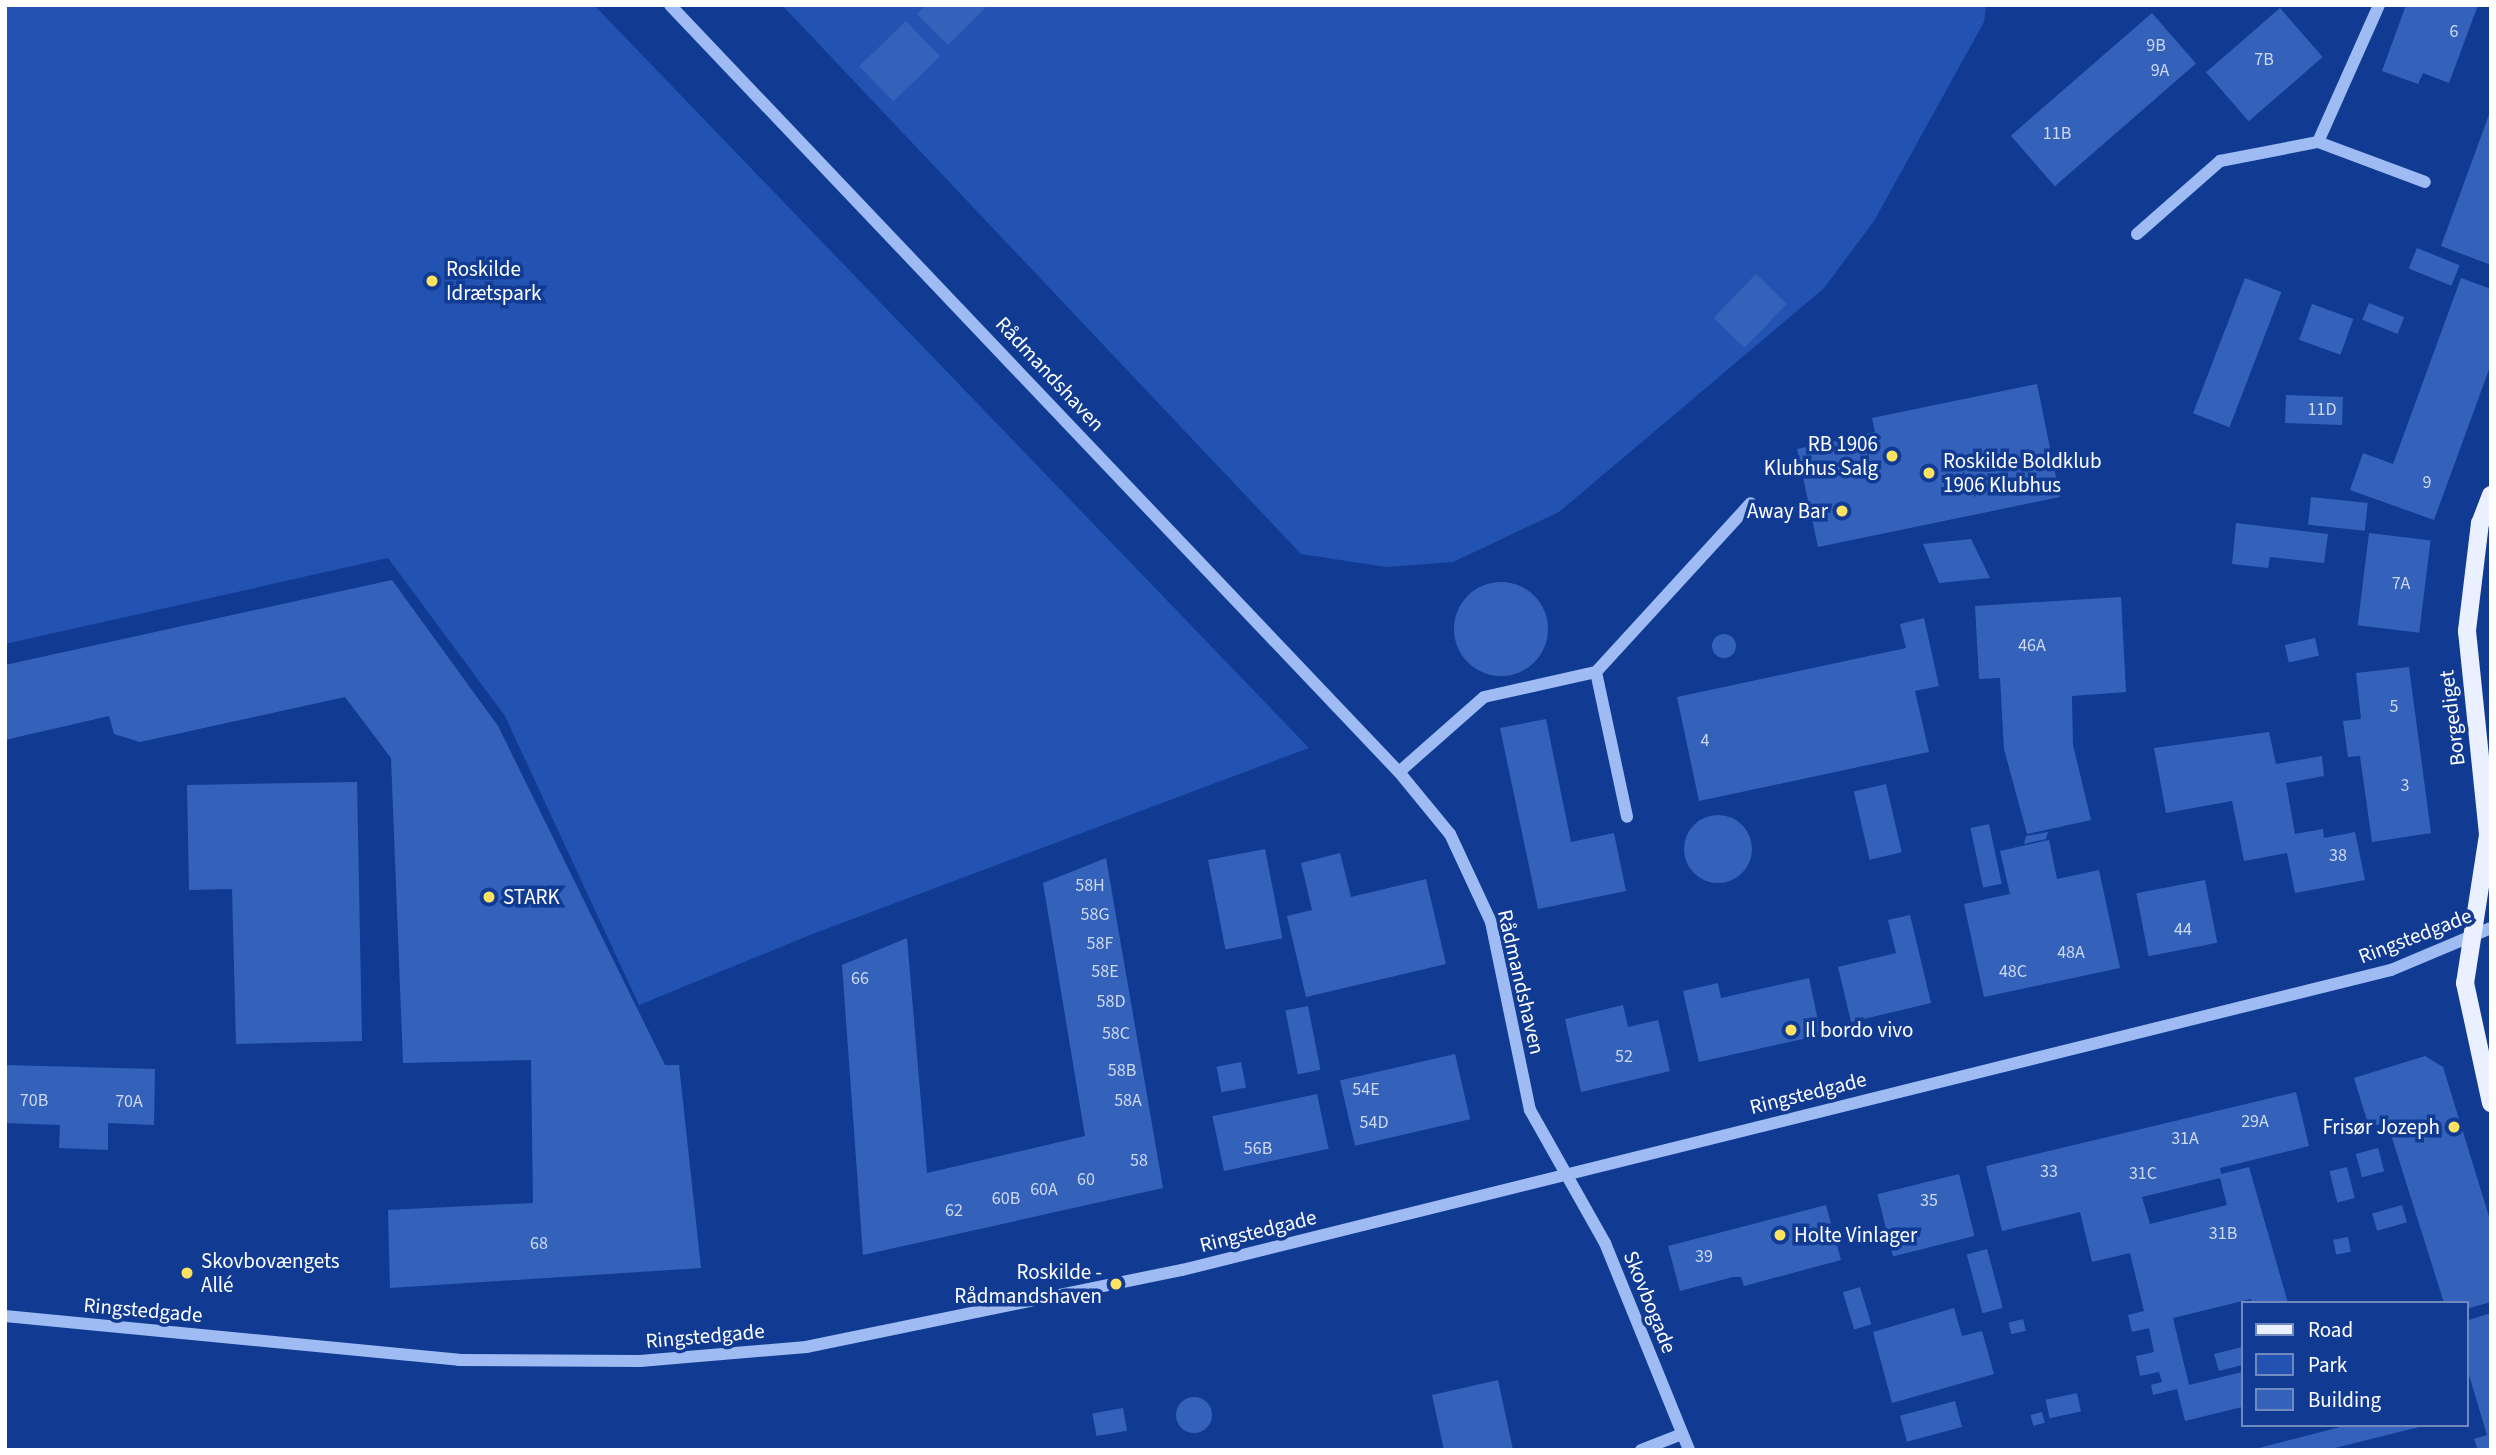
<!DOCTYPE html>
<meta charset="utf-8">
<style>
body{margin:0}
#map{position:relative;width:2496px;height:1455px;overflow:hidden;background:#113b93;font-family:"Source Sans 3",sans-serif}
div>[style]{position:absolute}
.green>*{inset:0;background:#2253b2}
.building>*{inset:0;background:#3462ba;transform-origin:0 0}
.round{border-radius:50%}
.minor>*{height:12px;margin:-6px;padding:0 6px;transform-origin:6px;border-radius:6px;background:#9ebbf3}
.major>*{height:18px;margin:-9px;padding:0 9px;transform-origin:9px;border-radius:9px;background:#eaf0ff}
.dots>*{width:19px;height:19px;translate:-50% -50%;box-sizing:border-box;border:4px solid #113b93;border-radius:50%}
span{translate:-50% -50%;white-space:nowrap;text-align:center;line-height:1.15;-webkit-text-stroke:7px #113b93;paint-order:stroke}
.number-label{font-size:18px;color:#ccd8ee}
.number-label span{-webkit-text-stroke-width:0}
.poi-label{font-size:21px;color:#fff}
.left{translate:0 -50%;text-align:left}
.right{translate:-100% -50%;text-align:right}
.street-label{font-size:21px;color:#fff}
.frame{position:absolute;inset:0;border:7px solid #fff;pointer-events:none}
.legend{position:absolute;left:2241px;top:1301px;width:228px;height:126px;box-sizing:border-box;background:#113b93;border:2px solid #7089be;margin:0;padding:9px 12px;list-style:none;font-size:21px;color:#fff}
.legend li{display:flex;align-items:center;gap:14px;height:35px}
.legend b{width:35px;border:2px solid #7089be}
</style>
<div id="map">
<div class="green">
<div style="clip-path:polygon(5px 5px,594px 5px,1309px 748px,810px 935px,639px 1005px,505px 716px,388px 558px,5px 644px)"></div>
<div style="clip-path:polygon(782px 5px,1986px 5px,1984px 22px,1874px 221px,1824px 288px,1559px 512px,1453px 562px,1386px 567px,1301px 554px)"></div>
</div>
<div class="building">
<div style="clip-path:polygon(926px 5px,988px 5px,948px 45px,917px 14px)"></div>
<div style="clip-path:polygon(2406px 5px,2478px 5px,2449px 83px,2423px 73px,2418px 84px,2382px 71px)"></div>
<div style="left:2280px;top:8px;width:65px;height:98px;rotate:49deg"></div>
<div style="left:2152px;top:13px;width:67px;height:187px;rotate:49deg"></div>
<div style="left:906px;top:21px;width:49px;height:65px;rotate:46deg"></div>
<div style="clip-path:polygon(2490px 112px,2491px 112px,2491px 265px,2441px 246px)"></div>
<div style="left:2417px;top:248px;width:46px;height:22px;rotate:22deg"></div>
<div style="left:1756px;top:274px;width:43px;height:61px;rotate:44deg"></div>
<div style="left:2245px;top:278px;width:39px;height:145px;rotate:21deg"></div>
<div style="clip-path:polygon(2461px 278px,2491px 289px,2491px 364px,2434px 520px,2350px 490px,2363px 453px,2393px 464px)"></div>
<div style="left:2369px;top:303px;width:38px;height:18px;rotate:22deg"></div>
<div style="left:2312px;top:304px;width:44px;height:38px;rotate:20deg"></div>
<div style="clip-path:polygon(2037px 384px,2060px 497px,1818px 547px,1797px 449px,1875px 432px,1872px 418px)"></div>
<div style="left:2286px;top:395px;width:57px;height:28px;rotate:2deg"></div>
<div style="left:2311px;top:497px;width:57px;height:28px;rotate:6deg"></div>
<div style="clip-path:polygon(2236px 523px,2328px 534px,2324px 563px,2270px 557px,2268px 568px,2232px 564px)"></div>
<div style="left:2369px;top:533px;width:62px;height:93px;rotate:7deg"></div>
<div style="clip-path:polygon(1971px 539px,1990px 578px,1939px 583px,1923px 544px)"></div>
<div style="clip-path:polygon(392px 580px,498px 726px,665px 1065px,679px 1065px,701px 1268px,390px 1288px,388px 1210px,533px 1203px,531px 1060px,403px 1063px,391px 758px,345px 697px,140px 742px,114px 734px,109px 716px,5px 740px,5px 665px)"></div>
<div class="round" style="left:1454px;top:582px;width:94px;height:94px"></div>
<div style="clip-path:polygon(2121px 597px,2126px 692px,2072px 696px,2073px 745px,2091px 820px,2027px 834px,2004px 749px,2000px 678px,1979px 679px,1975px 606px)"></div>
<div style="clip-path:polygon(1924px 618px,1939px 686px,1915px 691px,1929px 752px,1699px 801px,1677px 697px,1906px 648px,1900px 624px)"></div>
<div class="round" style="left:1712px;top:634px;width:24px;height:24px"></div>
<div style="left:2315px;top:638px;width:18px;height:31px;rotate:77deg"></div>
<div style="clip-path:polygon(2409px 667px,2431px 833px,2372px 842px,2360px 756px,2348px 757px,2343px 721px,2361px 719px,2356px 673px)"></div>
<div style="clip-path:polygon(1546px 719px,1571px 842px,1614px 833px,1626px 891px,1538px 909px,1500px 728px)"></div>
<div style="clip-path:polygon(2269px 732px,2276px 764px,2322px 756px,2324px 776px,2286px 783px,2295px 834px,2323px 829px,2324px 838px,2355px 832px,2365px 880px,2295px 893px,2287px 853px,2244px 861px,2232px 801px,2166px 813px,2154px 748px)"></div>
<div style="clip-path:polygon(357px 782px,362px 1041px,236px 1044px,232px 889px,189px 890px,187px 785px)"></div>
<div style="left:1886px;top:784px;width:70px;height:33px;rotate:77deg"></div>
<div class="round" style="left:1684px;top:815px;width:68px;height:68px"></div>
<div style="left:1989px;top:824px;width:61px;height:19px;rotate:78deg"></div>
<div style="clip-path:polygon(2048px 832px,2046px 839px,2024px 844px,2026px 836px)"></div>
<div style="clip-path:polygon(2049px 840px,2057px 879px,2099px 870px,2120px 968px,1984px 997px,1964px 904px,2010px 894px,2000px 851px)"></div>
<div style="left:1265px;top:849px;width:91px;height:58px;rotate:79deg"></div>
<div style="clip-path:polygon(1340px 853px,1351px 897px,1426px 879px,1446px 964px,1306px 997px,1287px 916px,1312px 910px,1301px 863px)"></div>
<div style="clip-path:polygon(1106px 858px,1163px 1188px,863px 1255px,842px 965px,907px 938px,927px 1173px,1085px 1136px,1043px 883px)"></div>
<div style="left:2205px;top:880px;width:64px;height:70px;rotate:79deg"></div>
<div style="clip-path:polygon(1910px 915px,1931px 1003px,1851px 1022px,1838px 967px,1896px 953px,1888px 920px)"></div>
<div style="clip-path:polygon(1809px 978px,1821px 1035px,1699px 1062px,1683px 991px,1718px 983px,1721px 998px)"></div>
<div style="clip-path:polygon(1623px 1005px,1628px 1027px,1658px 1020px,1670px 1071px,1581px 1092px,1565px 1019px)"></div>
<div style="left:1308px;top:1006px;width:65px;height:23px;rotate:79deg"></div>
<div style="left:1455px;top:1054px;width:67px;height:118px;rotate:77deg"></div>
<div style="clip-path:polygon(2425px 1056px,2443px 1067px,2491px 1223px,2491px 1302px,2466px 1309px,2466px 1303px,2444px 1303px,2387px 1122px,2369px 1127px,2354px 1078px)"></div>
<div style="left:1241px;top:1062px;width:26px;height:25px;rotate:79deg"></div>
<div style="clip-path:polygon(5px 1065px,155px 1069px,154px 1125px,108px 1123px,108px 1150px,59px 1148px,60px 1125px,5px 1123px)"></div>
<div style="clip-path:polygon(evenodd,2296px 1092px,2309px 1146px,2220px 1168px,2221px 1174px,2249px 1167px,2288px 1303px,2252px 1303px,2251px 1299px,2173px 1318px,2189px 1385px,2242px 1372px,2242px 1407px,2185px 1421px,2177px 1389px,2153px 1395px,2151px 1385px,2162px 1382px,2159px 1372px,2140px 1376px,2136px 1356px,2154px 1352px,2149px 1328px,2132px 1332px,2128px 1315px,2144px 1311px,2130px 1253px,2092px 1262px,2080px 1212px,2002px 1231px,1986px 1166px,2296px 1092px,2220px 1178px,2227px 1205px,2150px 1224px,2142px 1197px,2220px 1178px)"></div>
<div style="left:1317px;top:1094px;width:56px;height:107px;rotate:78deg"></div>
<div style="left:2378px;top:1148px;width:24px;height:23px;rotate:75deg"></div>
<div style="left:2347px;top:1167px;width:32px;height:18px;rotate:76deg"></div>
<div style="left:1959px;top:1174px;width:64px;height:84px;rotate:76deg"></div>
<div style="clip-path:polygon(1826px 1205px,1841px 1260px,1744px 1286px,1741px 1277px,1733px 1277px,1680px 1291px,1668px 1246px)"></div>
<div style="left:2402px;top:1205px;width:18px;height:31px;rotate:74deg"></div>
<div style="left:2348px;top:1237px;width:15px;height:15px;rotate:79deg"></div>
<div style="left:1987px;top:1249px;width:61px;height:21px;rotate:75deg"></div>
<div style="left:1860px;top:1287px;width:39px;height:18px;rotate:73deg"></div>
<div style="clip-path:polygon(1954px 1308px,1962px 1336px,1982px 1331px,1994px 1374px,1892px 1403px,1873px 1332px)"></div>
<div style="clip-path:polygon(2491px 1313px,2491px 1450px,2478px 1450px,2474px 1439px,2487px 1435px,2466px 1365px,2466px 1321px)"></div>
<div style="left:2023px;top:1319px;width:12px;height:15px;rotate:76deg"></div>
<div style="clip-path:polygon(2242px 1347px,2242px 1365px,2219px 1371px,2214px 1354px)"></div>
<div style="clip-path:polygon(1498px 1380px,1513px 1450px,1444px 1450px,1432px 1395px)"></div>
<div style="left:2077px;top:1393px;width:19px;height:32px;rotate:78deg"></div>
<div class="round" style="left:1176px;top:1397px;width:36px;height:36px"></div>
<div style="left:1955px;top:1401px;width:27px;height:57px;rotate:75deg"></div>
<div style="left:1123px;top:1408px;width:23px;height:31px;rotate:80deg"></div>
<div style="left:2042px;top:1412px;width:11px;height:12px;rotate:75deg"></div>
<div style="clip-path:polygon(2348px 1425px,2423px 1426px,2327px 1450px,2251px 1450px)"></div>
</div>
<div class="minor">
<div style="left:670px;top:5px;width:1058px;rotate:46.46deg"></div>
<div style="left:1399px;top:772px;width:80px;rotate:50.6deg"></div>
<div style="left:1450px;top:834px;width:97px;rotate:65deg"></div>
<div style="left:1491px;top:922px;width:192px;rotate:78.3deg"></div>
<div style="left:1530px;top:1110px;width:153px;rotate:60.6deg"></div>
<div style="left:1605px;top:1243px;width:223px;rotate:67.9deg"></div>
<div style="left:2318px;top:142px;width:114px;rotate:20.5deg"></div>
<div style="left:2137px;top:234px;width:111px;rotate:-41.3deg"></div>
<div style="left:2220px;top:161px;width:100px;rotate:-11deg"></div>
<div style="left:2318px;top:142px;width:150px;rotate:-66deg"></div>
<div style="left:1596px;top:672px;width:148px;rotate:77.9deg"></div>
<div style="left:1399px;top:772px;width:113px;rotate:-41.4deg"></div>
<div style="left:1484px;top:697px;width:115px;rotate:-12.6deg"></div>
<div style="left:1596px;top:672px;width:229px;rotate:-47.5deg"></div>
<div style="left:5px;top:1316px;width:456px;rotate:5.5deg"></div>
<div style="left:459px;top:1360px;width:181px;rotate:0.3deg"></div>
<div style="left:640px;top:1361px;width:167px;rotate:-4.8deg"></div>
<div style="left:806px;top:1347px;width:384px;rotate:-11.6deg"></div>
<div style="left:1182px;top:1270px;width:1246px;rotate:-13.94deg"></div>
<div style="left:2391px;top:970px;width:108px;rotate:-22.8deg"></div>
<div style="left:1641px;top:1450px;width:44px;rotate:-21.3deg"></div>
</div>
<div class="major">
<div style="left:2491px;top:495px;width:30px;rotate:111deg"></div>
<div style="left:2480px;top:523px;width:109px;rotate:96.9deg"></div>
<div style="left:2467px;top:631px;width:205px;rotate:84.1deg"></div>
<div style="left:2488px;top:835px;width:150px;rotate:98.8deg"></div>
<div style="left:2465px;top:983px;width:123px;rotate:77.8deg"></div>
</div>
<div class="dots">
<div style="left:432px;top:281px;background:#ffe360"></div>
<div style="left:1892px;top:456px;background:#ffe360"></div>
<div style="left:1929px;top:473px;background:#ffe360"></div>
<div style="left:1842px;top:511px;background:#ffe360"></div>
<div style="left:489px;top:897px;background:#ffe360"></div>
<div style="left:1791px;top:1030px;background:#ffe360"></div>
<div style="left:2454px;top:1127px;background:#ffe360"></div>
<div style="left:1780px;top:1235px;background:#ffe360"></div>
<div style="left:187px;top:1273px;background:#ffe360"></div>
<div style="left:1116px;top:1284px;background:#ffe360"></div>
</div>
<div class="number-label">
<span style="left:2454px;top:32px">6</span>
<span style="left:2156px;top:46px">9B</span>
<span style="left:2264px;top:60px">7B</span>
<span style="left:2160px;top:71px">9A</span>
<span style="left:2057px;top:134px">11B</span>
<span style="left:2322px;top:410px">11D</span>
<span style="left:2427px;top:483px">9</span>
<span style="left:2401px;top:584px">7A</span>
<span style="left:2032px;top:646px">46A</span>
<span style="left:2394px;top:707px">5</span>
<span style="left:1705px;top:741px">4</span>
<span style="left:2405px;top:786px">3</span>
<span style="left:2338px;top:856px">38</span>
<span style="left:1090px;top:886px">58H</span>
<span style="left:1095px;top:915px">58G</span>
<span style="left:2183px;top:930px">44</span>
<span style="left:1100px;top:944px">58F</span>
<span style="left:2071px;top:953px">48A</span>
<span style="left:1105px;top:972px">58E</span>
<span style="left:2013px;top:972px">48C</span>
<span style="left:860px;top:979px">66</span>
<span style="left:1111px;top:1002px">58D</span>
<span style="left:1116px;top:1034px">58C</span>
<span style="left:1624px;top:1057px">52</span>
<span style="left:1122px;top:1071px">58B</span>
<span style="left:1366px;top:1090px">54E</span>
<span style="left:34px;top:1101px">70B</span>
<span style="left:1128px;top:1101px">58A</span>
<span style="left:129px;top:1102px">70A</span>
<span style="left:2255px;top:1122px">29A</span>
<span style="left:1374px;top:1123px">54D</span>
<span style="left:2185px;top:1139px">31A</span>
<span style="left:1258px;top:1149px">56B</span>
<span style="left:1139px;top:1161px">58</span>
<span style="left:2049px;top:1172px">33</span>
<span style="left:2143px;top:1174px">31C</span>
<span style="left:1086px;top:1180px">60</span>
<span style="left:1044px;top:1190px">60A</span>
<span style="left:1006px;top:1199px">60B</span>
<span style="left:1929px;top:1201px">35</span>
<span style="left:954px;top:1211px">62</span>
<span style="left:2223px;top:1234px">31B</span>
<span style="left:539px;top:1244px">68</span>
<span style="left:1704px;top:1257px">39</span>
</div>
<div class="poi-label">
<span class="left" style="left:446px;top:281px">Roskilde<br>Idrætspark</span>
<span class="right" style="left:1878px;top:456px">RB 1906<br>Klubhus Salg</span>
<span class="left" style="left:1943px;top:473px">Roskilde Boldklub<br>1906 Klubhus</span>
<span class="right" style="left:1828px;top:511px">Away Bar</span>
<span class="left" style="left:503px;top:897px">STARK</span>
<span class="left" style="left:1805px;top:1030px">Il bordo vivo</span>
<span class="right" style="left:2440px;top:1127px">Frisør Jozeph</span>
<span class="left" style="left:1794px;top:1235px">Holte Vinlager</span>
<span class="left" style="left:201px;top:1273px">Skovbovængets<br>Allé</span>
<span class="right" style="left:1102px;top:1284px">Roskilde -<br>Rådmandshaven</span>
</div>
<div class="street-label">
<span style="left:1050px;top:374px;rotate:47deg">Rådmandshaven</span>
<span style="left:2452px;top:718px;rotate:-97deg">Borgediget</span>
<span style="left:2415px;top:936px;rotate:-21deg">Ringstedgade</span>
<span style="left:1521px;top:982px;rotate:77deg">Rådmandshaven</span>
<span style="left:1808px;top:1093px;rotate:-14deg">Ringstedgade</span>
<span style="left:1258px;top:1231px;rotate:-14deg">Ringstedgade</span>
<span style="left:1650px;top:1302px;rotate:68deg">Skovbogade</span>
<span style="left:143px;top:1310px;rotate:5deg">Ringstedgade</span>
<span style="left:705px;top:1336px;rotate:-5deg">Ringstedgade</span>
</div>
<div class="frame"></div>
<ul class="legend">
<li><b style="height:9px;background:#eaf0ff"></b>Road</li>
<li><b style="height:19px;background:#2253b2"></b>Park</li>
<li><b style="height:19px;background:#3462ba"></b>Building</li>
</ul>
</div>
